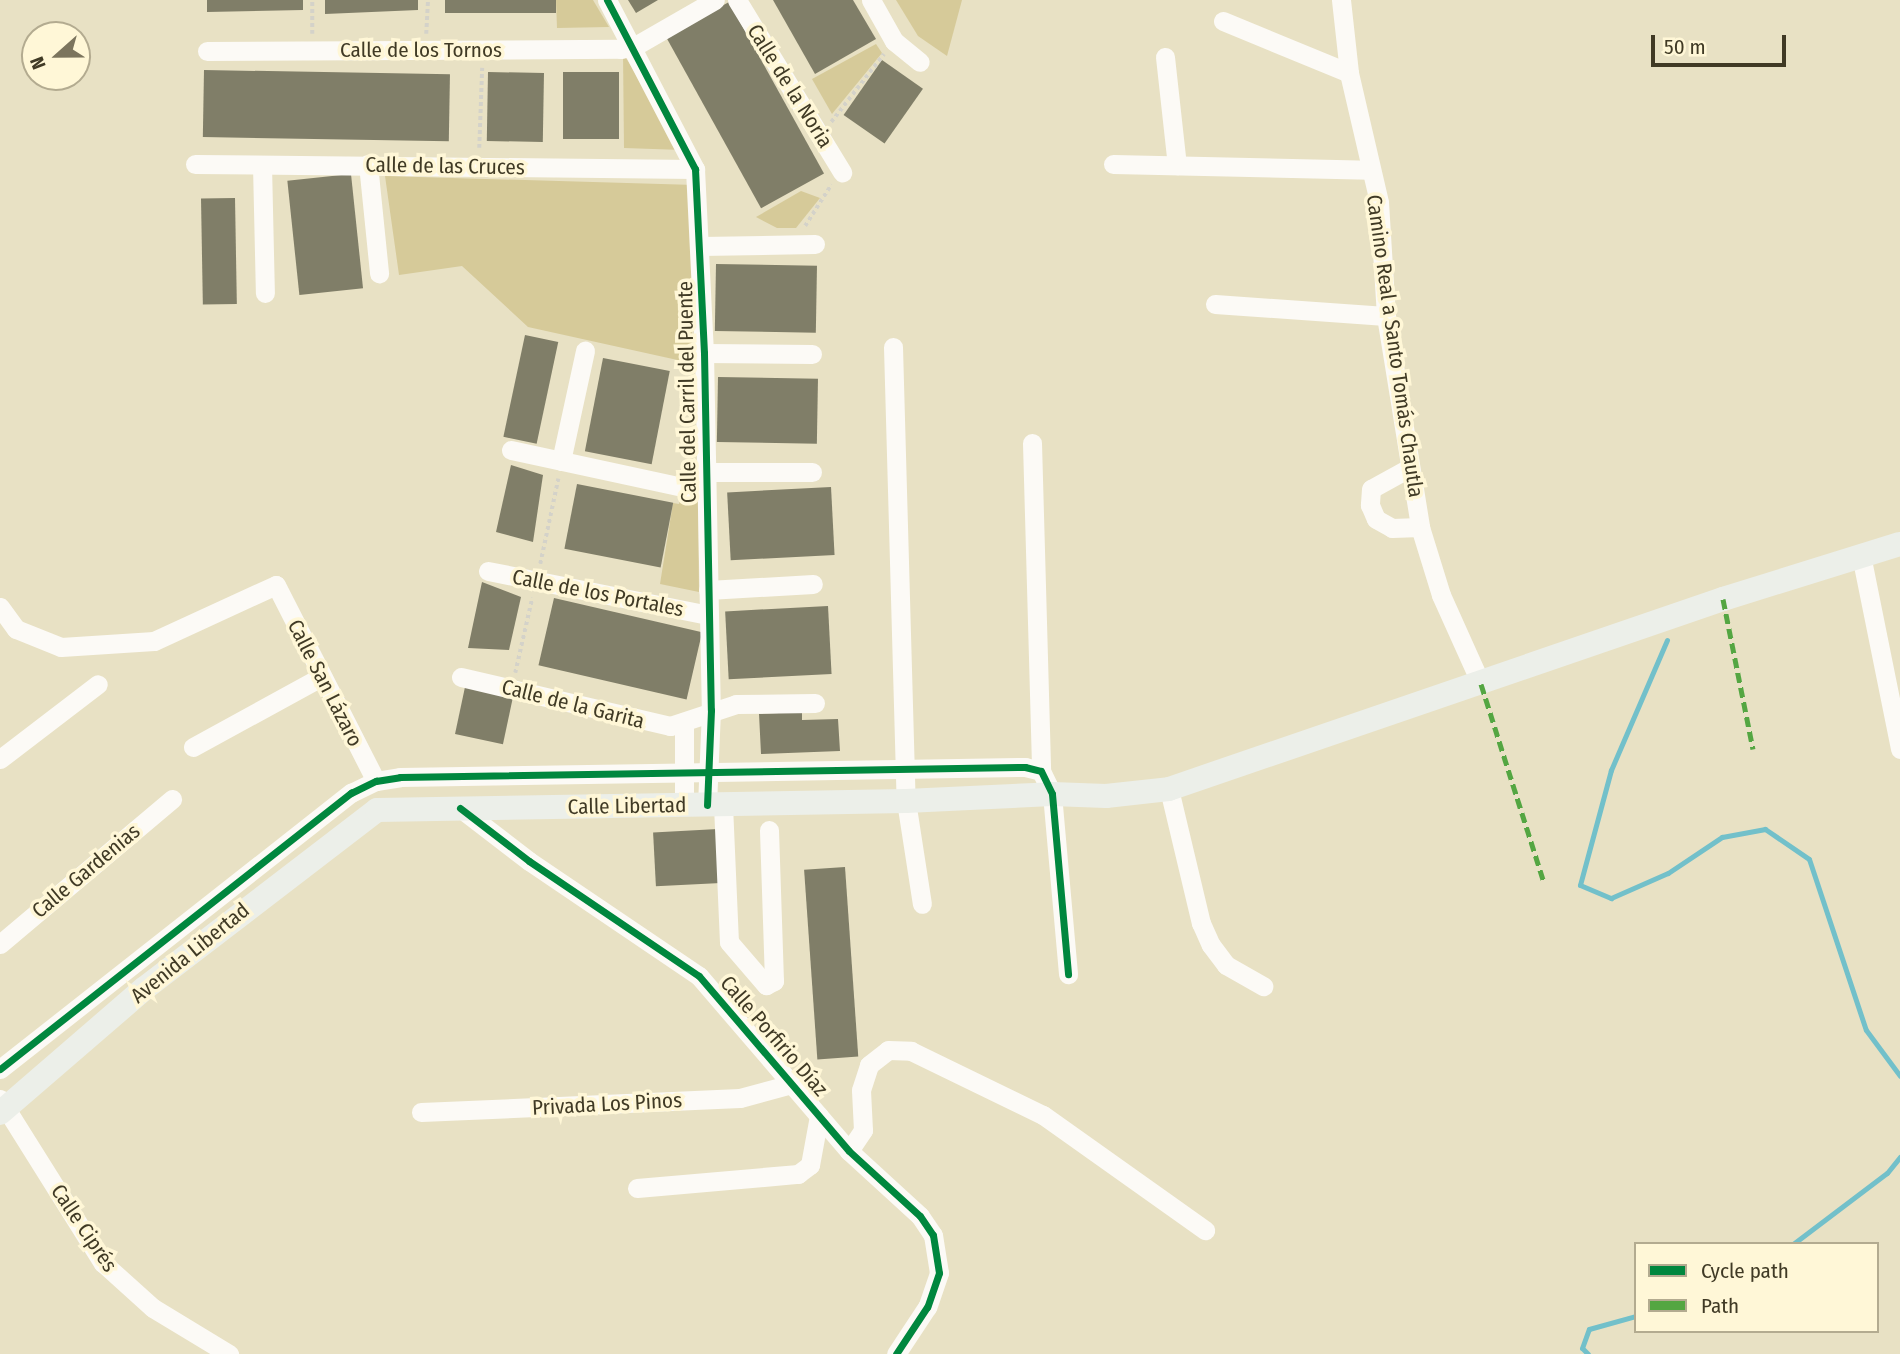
<!DOCTYPE html>
<meta charset="utf-8">
<style>
body{margin:0}
#map{position:relative;width:1900px;height:1354px;overflow:hidden;background:#e8e1c4;font-family:"Fira Sans Condensed",sans-serif}
div>[style]{position:absolute}
.green>*{inset:0;background:#d6ca99}
.stream>*{height:5px;margin:-2.5px;padding:0 2.5px;transform-origin:2.5px;border-radius:2.5px;background:#72c0ca}
.building>*{inset:0;background:#807e68;transform-origin:0 0}
.path>*{height:3.5px;margin-top:-1.75px;transform-origin:0;background:repeating-linear-gradient(90deg,#d4d2c9 0 3.5px,transparent 0 7px)}
.minor>*{height:19px;margin:-9.5px;padding:0 9.5px;transform-origin:9.5px;border-radius:9.5px;background:#fcfaf6}
.major>*{height:24px;margin:-12px;padding:0 12px;transform-origin:12px;border-radius:12px;background:#ecefe9}
.quiet>*{height:5px;margin-top:-2.5px;transform-origin:0;background:repeating-linear-gradient(90deg,#54a642 0 10px,transparent 0 15px)}
.cycleway>*{height:7px;margin:-3.5px;padding:0 3.5px;transform-origin:3.5px;border-radius:3.5px;background:#00873e}
span{translate:-50% -50%;white-space:nowrap;text-align:center;line-height:1.15;-webkit-text-stroke:7px #fff7d7;paint-order:stroke}
.street-label{font-size:21px;color:#403a25}
.legend{position:absolute;left:1634px;top:1242px;width:245px;height:91px;box-sizing:border-box;background:#fff7d7;border:2px solid #b3ab90;margin:0;padding:9px 12px;list-style:none;font-size:21px;color:#403a25}
.legend li{display:flex;align-items:center;gap:14px;height:35px}
.legend b{width:35px;border:2px solid #b3ab90}
.north{position:absolute;left:21px;top:21px;width:70px;height:70px;box-sizing:border-box;background:#fff7d7;border:2px solid #b3ab90;border-radius:50%;rotate:249deg;font-size:19px;font-weight:700;line-height:28px;text-align:center;color:#403a25}
.north::after{content:'';display:block;margin:auto;width:24px;height:32px;background:#7b745d;clip-path:polygon(50% 0,100% 100%,50% 72%,0 100%)}
.scale{position:absolute;left:1651px;top:35px;width:135px;height:32px;box-sizing:border-box;border:4px solid #403a25;border-top:0;padding-left:9px;font-size:21px;line-height:24px;white-space:nowrap;color:#403a25;-webkit-text-stroke:5px #fff7d7;paint-order:stroke}
</style>
<div id="map">
<div class="green">
<div style="clip-path:polygon(556px 0,593px 0,609px 27px,557px 28px)"></div>
<div style="clip-path:polygon(896px 0,962px 0,947px 56px,918px 36px)"></div>
<div style="clip-path:polygon(876px 44px,882px 53px,832px 114px,812px 79px)"></div>
<div style="clip-path:polygon(623px 53px,682px 150px,624px 148px)"></div>
<div style="clip-path:polygon(385px 176px,695px 185px,691px 363px,528px 327px,462px 266px,399px 275px)"></div>
<div style="clip-path:polygon(801px 191px,820px 198px,796px 228px,777px 228px,756px 217px)"></div>
<div style="clip-path:polygon(681px 493px,698px 496px,699px 592px,660px 584px,673px 503px,679px 504px)"></div>
</div>
<div class="stream">
<div style="left:1667px;top:640px;width:142px;rotate:113.3deg"></div>
<div style="left:1611px;top:770px;width:119px;rotate:105.1deg"></div>
<div style="left:1580px;top:885px;width:34px;rotate:23deg"></div>
<div style="left:1611px;top:898px;width:62px;rotate:-23.7deg"></div>
<div style="left:1668px;top:873px;width:65px;rotate:-33.7deg"></div>
<div style="left:1722px;top:837px;width:44px;rotate:-10.5deg"></div>
<div style="left:1765px;top:829px;width:53px;rotate:34.3deg"></div>
<div style="left:1809px;top:859px;width:180px;rotate:71.6deg"></div>
<div style="left:1866px;top:1030px;width:57px;rotate:53.5deg"></div>
<div style="left:1793px;top:1244px;width:118px;rotate:-37.1deg"></div>
<div style="left:1887px;top:1173px;width:21px;rotate:-51deg"></div>
<div style="left:1588px;top:1354px;width:8px;rotate:-135deg"></div>
<div style="left:1582px;top:1348px;width:20px;rotate:-70deg"></div>
<div style="left:1589px;top:1329px;width:49px;rotate:-15.5deg"></div>
</div>
<div class="building">
<div style="clip-path:polygon(207px 0,303px 0,303px 10px,207px 12px)"></div>
<div style="clip-path:polygon(325px 0,418px 0,418px 10px,325px 14px)"></div>
<div style="left:445px;top:0;width:111px;height:13px"></div>
<div style="clip-path:polygon(628px 0,658px 0,636px 13px)"></div>
<div style="clip-path:polygon(773px 0,853px 0,876px 39px,815px 74px)"></div>
<div style="left:729px;top:2px;width:196px;height:72px;rotate:61deg"></div>
<div style="left:882px;top:60px;width:50px;height:67px;rotate:35deg"></div>
<div style="left:204px;top:70px;width:246px;height:67px;rotate:1deg"></div>
<div style="left:488px;top:72px;width:56px;height:69px;rotate:1deg"></div>
<div style="left:619px;top:72px;width:67px;height:56px;rotate:90deg"></div>
<div style="left:351px;top:174px;width:115px;height:64px;rotate:84deg"></div>
<div style="left:235px;top:198px;width:106px;height:34px;rotate:89deg"></div>
<div style="left:716px;top:264px;width:101px;height:67px;rotate:1deg"></div>
<div style="left:525px;top:335px;width:34px;height:104px;rotate:12deg"></div>
<div style="left:603px;top:358px;width:68px;height:95px;rotate:11deg"></div>
<div style="left:718px;top:377px;width:100px;height:65px;rotate:1deg"></div>
<div style="clip-path:polygon(511px 465px,543px 475px,533px 542px,496px 532px)"></div>
<div style="left:577px;top:484px;width:98px;height:66px;rotate:11deg"></div>
<div style="left:831px;top:487px;width:68px;height:104px;rotate:87deg"></div>
<div style="clip-path:polygon(482px 582px,521px 597px,509px 650px,468px 648px)"></div>
<div style="left:554px;top:598px;width:152px;height:69px;rotate:13deg"></div>
<div style="left:828px;top:606px;width:68px;height:103px;rotate:87deg"></div>
<div style="left:465px;top:687px;width:49px;height:48px;rotate:12deg"></div>
<div style="clip-path:polygon(802px 712px,802px 720px,838px 719px,840px 751px,761px 754px,759px 714px)"></div>
<div style="left:718px;top:829px;width:54px;height:65px;rotate:87deg"></div>
<div style="left:845px;top:867px;width:190px;height:41px;rotate:86deg"></div>
</div>
<div class="path">
<div style="left:312px;top:34px;width:34px;rotate:-90deg"></div>
<div style="left:426px;top:34px;width:34px;rotate:-87deg"></div>
<div style="left:831px;top:122px;width:86px;rotate:-52.1deg"></div>
<div style="left:479px;top:148px;width:80px;rotate:-87.9deg"></div>
<div style="left:805px;top:226px;width:49px;rotate:-57.6deg"></div>
<div style="left:540px;top:564px;width:87px;rotate:-78deg"></div>
<div style="left:515px;top:673px;width:77px;rotate:-77.2deg"></div>
</div>
<div class="minor">
<div style="left:607px;top:0;width:191px;rotate:62.5deg"></div>
<div style="left:695px;top:169px;width:184px;rotate:87.2deg"></div>
<div style="left:704px;top:353px;width:357px;rotate:88.9deg"></div>
<div style="left:711px;top:710px;width:95px;rotate:92.4deg"></div>
<div style="left:737px;top:0;width:202px;rotate:58.6deg"></div>
<div style="left:871px;top:0;width:47px;rotate:60.7deg"></div>
<div style="left:894px;top:41px;width:33px;rotate:39deg"></div>
<div style="left:1341px;top:0;width:73px;rotate:83.7deg"></div>
<div style="left:1349px;top:73px;width:132px;rotate:76.9deg"></div>
<div style="left:1379px;top:202px;width:114px;rotate:86.5deg"></div>
<div style="left:1386px;top:316px;width:214px;rotate:80.8deg"></div>
<div style="left:1420px;top:527px;width:71px;rotate:72.8deg"></div>
<div style="left:1441px;top:595px;width:98px;rotate:65.8deg"></div>
<div style="left:1223px;top:21px;width:136px;rotate:22.4deg"></div>
<div style="left:207px;top:51px;width:414px;rotate:-0.3deg"></div>
<div style="left:621px;top:49px;width:14px;rotate:-12deg"></div>
<div style="left:635px;top:46px;width:92px;rotate:-29.9deg"></div>
<div style="left:1165px;top:57px;width:109px;rotate:83.7deg"></div>
<div style="left:195px;top:164px;width:500px;rotate:0.57deg"></div>
<div style="left:368px;top:164px;width:110px;rotate:84.2deg"></div>
<div style="left:1113px;top:164px;width:256px;rotate:1.3deg"></div>
<div style="left:262px;top:165px;width:128px;rotate:88.7deg"></div>
<div style="left:701px;top:246px;width:114px;rotate:-1deg"></div>
<div style="left:1215px;top:304px;width:171px;rotate:4deg"></div>
<div style="left:893px;top:347px;width:454px;rotate:88.4deg"></div>
<div style="left:906px;top:801px;width:104px;rotate:81.2deg"></div>
<div style="left:704px;top:353px;width:108px;rotate:0.5deg"></div>
<div style="left:1032px;top:443px;width:328px;rotate:88.4deg"></div>
<div style="left:511px;top:450px;width:199px;rotate:12.2deg"></div>
<div style="left:561px;top:461px;width:113px;rotate:-77.7deg"></div>
<div style="left:1409px;top:468px;width:43px;rotate:151.1deg"></div>
<div style="left:1371px;top:489px;width:16px;rotate:94deg"></div>
<div style="left:1370px;top:505px;width:15px;rotate:67deg"></div>
<div style="left:1376px;top:519px;width:18px;rotate:29deg"></div>
<div style="left:1392px;top:528px;width:28px;rotate:-2deg"></div>
<div style="left:705px;top:472px;width:107px"></div>
<div style="left:1861px;top:555px;width:198px;rotate:78.6deg"></div>
<div style="left:488px;top:571px;width:224px;rotate:11.3deg"></div>
<div style="left:708px;top:590px;width:105px;rotate:-3.3deg"></div>
<div style="left:0;top:607px;width:27px;rotate:54deg"></div>
<div style="left:16px;top:629px;width:48px;rotate:21.8deg"></div>
<div style="left:61px;top:647px;width:93px;rotate:-3.7deg"></div>
<div style="left:154px;top:641px;width:134px;rotate:-24.7deg"></div>
<div style="left:276px;top:585px;width:220px;rotate:63deg"></div>
<div style="left:461px;top:677px;width:215px;rotate:13.2deg"></div>
<div style="left:670px;top:726px;width:70px;rotate:-18.4deg"></div>
<div style="left:736px;top:704px;width:79px;rotate:-0.7deg"></div>
<div style="left:684px;top:722px;width:83px;rotate:90deg"></div>
<div style="left:193px;top:747px;width:146px;rotate:-28.7deg"></div>
<div style="left:0;top:759px;width:123px;rotate:-37.4deg"></div>
<div style="left:1169px;top:789px;width:138px;rotate:76.6deg"></div>
<div style="left:1201px;top:923px;width:24px;rotate:66deg"></div>
<div style="left:1211px;top:945px;width:25px;rotate:53deg"></div>
<div style="left:1226px;top:965px;width:43px;rotate:29.6deg"></div>
<div style="left:723px;top:805px;width:137px;rotate:87.5deg"></div>
<div style="left:729px;top:942px;width:57px;rotate:49.3deg"></div>
<div style="left:766px;top:985px;width:9px;rotate:-27deg"></div>
<div style="left:774px;top:981px;width:151px;rotate:-91.9deg"></div>
<div style="left:460px;top:808px;width:87px;rotate:37.5deg"></div>
<div style="left:529px;top:861px;width:205px;rotate:34.1deg"></div>
<div style="left:699px;top:976px;width:230px;rotate:49.4deg"></div>
<div style="left:849px;top:1151px;width:96px;rotate:42.5deg"></div>
<div style="left:920px;top:1216px;width:23px;rotate:56deg"></div>
<div style="left:933px;top:1235px;width:38px;rotate:81deg"></div>
<div style="left:939px;top:1273px;width:36px;rotate:109deg"></div>
<div style="left:927px;top:1307px;width:56px;rotate:123.4deg"></div>
<div style="left:0;top:944px;width:225px;rotate:-40.1deg"></div>
<div style="left:0;top:1069px;width:447px;rotate:-38.2deg"></div>
<div style="left:351px;top:793px;width:28px;rotate:-26deg"></div>
<div style="left:376px;top:781px;width:24px;rotate:-9deg"></div>
<div style="left:400px;top:777px;width:625px;rotate:-0.92deg"></div>
<div style="left:1025px;top:767px;width:16px;rotate:14deg"></div>
<div style="left:1041px;top:771px;width:25px;rotate:64deg"></div>
<div style="left:1052px;top:794px;width:181px;rotate:84.9deg"></div>
<div style="left:0;top:1099px;width:194px;rotate:57.9deg"></div>
<div style="left:103px;top:1263px;width:67px;rotate:42deg"></div>
<div style="left:153px;top:1308px;width:89px;rotate:31.2deg"></div>
<div style="left:421px;top:1112px;width:319px;rotate:-2.5deg"></div>
<div style="left:740px;top:1098px;width:54px;rotate:-15.1deg"></div>
<div style="left:849px;top:1151px;width:25px;rotate:-56deg"></div>
<div style="left:863px;top:1130px;width:40px;rotate:-92.9deg"></div>
<div style="left:861px;top:1090px;width:26px;rotate:-72deg"></div>
<div style="left:869px;top:1065px;width:24px;rotate:-38deg"></div>
<div style="left:888px;top:1050px;width:23px;rotate:2deg"></div>
<div style="left:911px;top:1051px;width:147px;rotate:25.9deg"></div>
<div style="left:1043px;top:1115px;width:199px;rotate:35.4deg"></div>
<div style="left:637px;top:1188px;width:162px;rotate:-5deg"></div>
<div style="left:798px;top:1174px;width:15px;rotate:-37deg"></div>
<div style="left:810px;top:1165px;width:50px;rotate:-79.6deg"></div>
</div>
<div class="major">
<div style="left:0;top:1113px;width:191px;rotate:-40.8deg"></div>
<div style="left:145px;top:988px;width:292px;rotate:-37.5deg"></div>
<div style="left:377px;top:810px;width:529px;rotate:-0.97deg"></div>
<div style="left:906px;top:801px;width:146px;rotate:-2.7deg"></div>
<div style="left:1052px;top:794px;width:54px;rotate:2.1deg"></div>
<div style="left:1106px;top:796px;width:63px;rotate:-6.3deg"></div>
<div style="left:1169px;top:789px;width:586px;rotate:-18.93deg"></div>
<div style="left:1723px;top:599px;width:185px;rotate:-17.3deg"></div>
</div>
<div class="quiet">
<div style="left:1723px;top:599px;width:153px;rotate:78.7deg"></div>
<div style="left:1481px;top:684px;width:206px;rotate:72.4deg"></div>
</div>
<div class="cycleway">
<div style="left:607px;top:0;width:191px;rotate:62.5deg"></div>
<div style="left:695px;top:169px;width:184px;rotate:87.2deg"></div>
<div style="left:704px;top:353px;width:357px;rotate:88.9deg"></div>
<div style="left:711px;top:710px;width:95px;rotate:92.4deg"></div>
<div style="left:460px;top:808px;width:87px;rotate:37.5deg"></div>
<div style="left:529px;top:861px;width:205px;rotate:34.1deg"></div>
<div style="left:699px;top:976px;width:230px;rotate:49.4deg"></div>
<div style="left:849px;top:1151px;width:96px;rotate:42.5deg"></div>
<div style="left:920px;top:1216px;width:23px;rotate:56deg"></div>
<div style="left:933px;top:1235px;width:38px;rotate:81deg"></div>
<div style="left:939px;top:1273px;width:36px;rotate:109deg"></div>
<div style="left:927px;top:1307px;width:56px;rotate:123.4deg"></div>
<div style="left:0;top:1069px;width:447px;rotate:-38.2deg"></div>
<div style="left:351px;top:793px;width:28px;rotate:-26deg"></div>
<div style="left:376px;top:781px;width:24px;rotate:-9deg"></div>
<div style="left:400px;top:777px;width:625px;rotate:-0.92deg"></div>
<div style="left:1025px;top:767px;width:16px;rotate:14deg"></div>
<div style="left:1041px;top:771px;width:25px;rotate:64deg"></div>
<div style="left:1052px;top:794px;width:181px;rotate:84.9deg"></div>
</div>
<div class="street-label">
<span style="left:421px;top:50px">Calle de los Tornos</span>
<span style="left:790px;top:86px;rotate:58deg">Calle de la Noria</span>
<span style="left:445px;top:166px;rotate:1deg">Calle de las Cruces</span>
<span style="left:1395px;top:346px;rotate:82deg">Camino Real a Santo Tomás Chautla</span>
<span style="left:687px;top:392px;rotate:-91deg">Calle del Carril del Puente</span>
<span style="left:598px;top:593px;rotate:11deg">Calle de los Portales</span>
<span style="left:325px;top:683px;rotate:63deg">Calle San Lázaro</span>
<span style="left:573px;top:704px;rotate:14deg">Calle de la Garita</span>
<span style="left:627px;top:806px;rotate:-1deg">Calle Libertad</span>
<span style="left:86px;top:871px;rotate:-40deg">Calle Gardenias</span>
<span style="left:190px;top:953px;rotate:-39deg">Avenida Libertad</span>
<span style="left:774px;top:1036px;rotate:49deg">Calle Porfirio Díaz</span>
<span style="left:607px;top:1104px;rotate:-3deg">Privada Los Pinos</span>
<span style="left:84px;top:1228px;rotate:56deg">Calle Ciprés</span>
</div>
<ul class="legend">
<li><b style="height:9px;background:#00873e"></b>Cycle path</li>
<li><b style="height:9px;background:#54a642"></b>Path</li>
</ul>
<div class="north">N</div>
<div class="scale">50 m</div>
</div>
